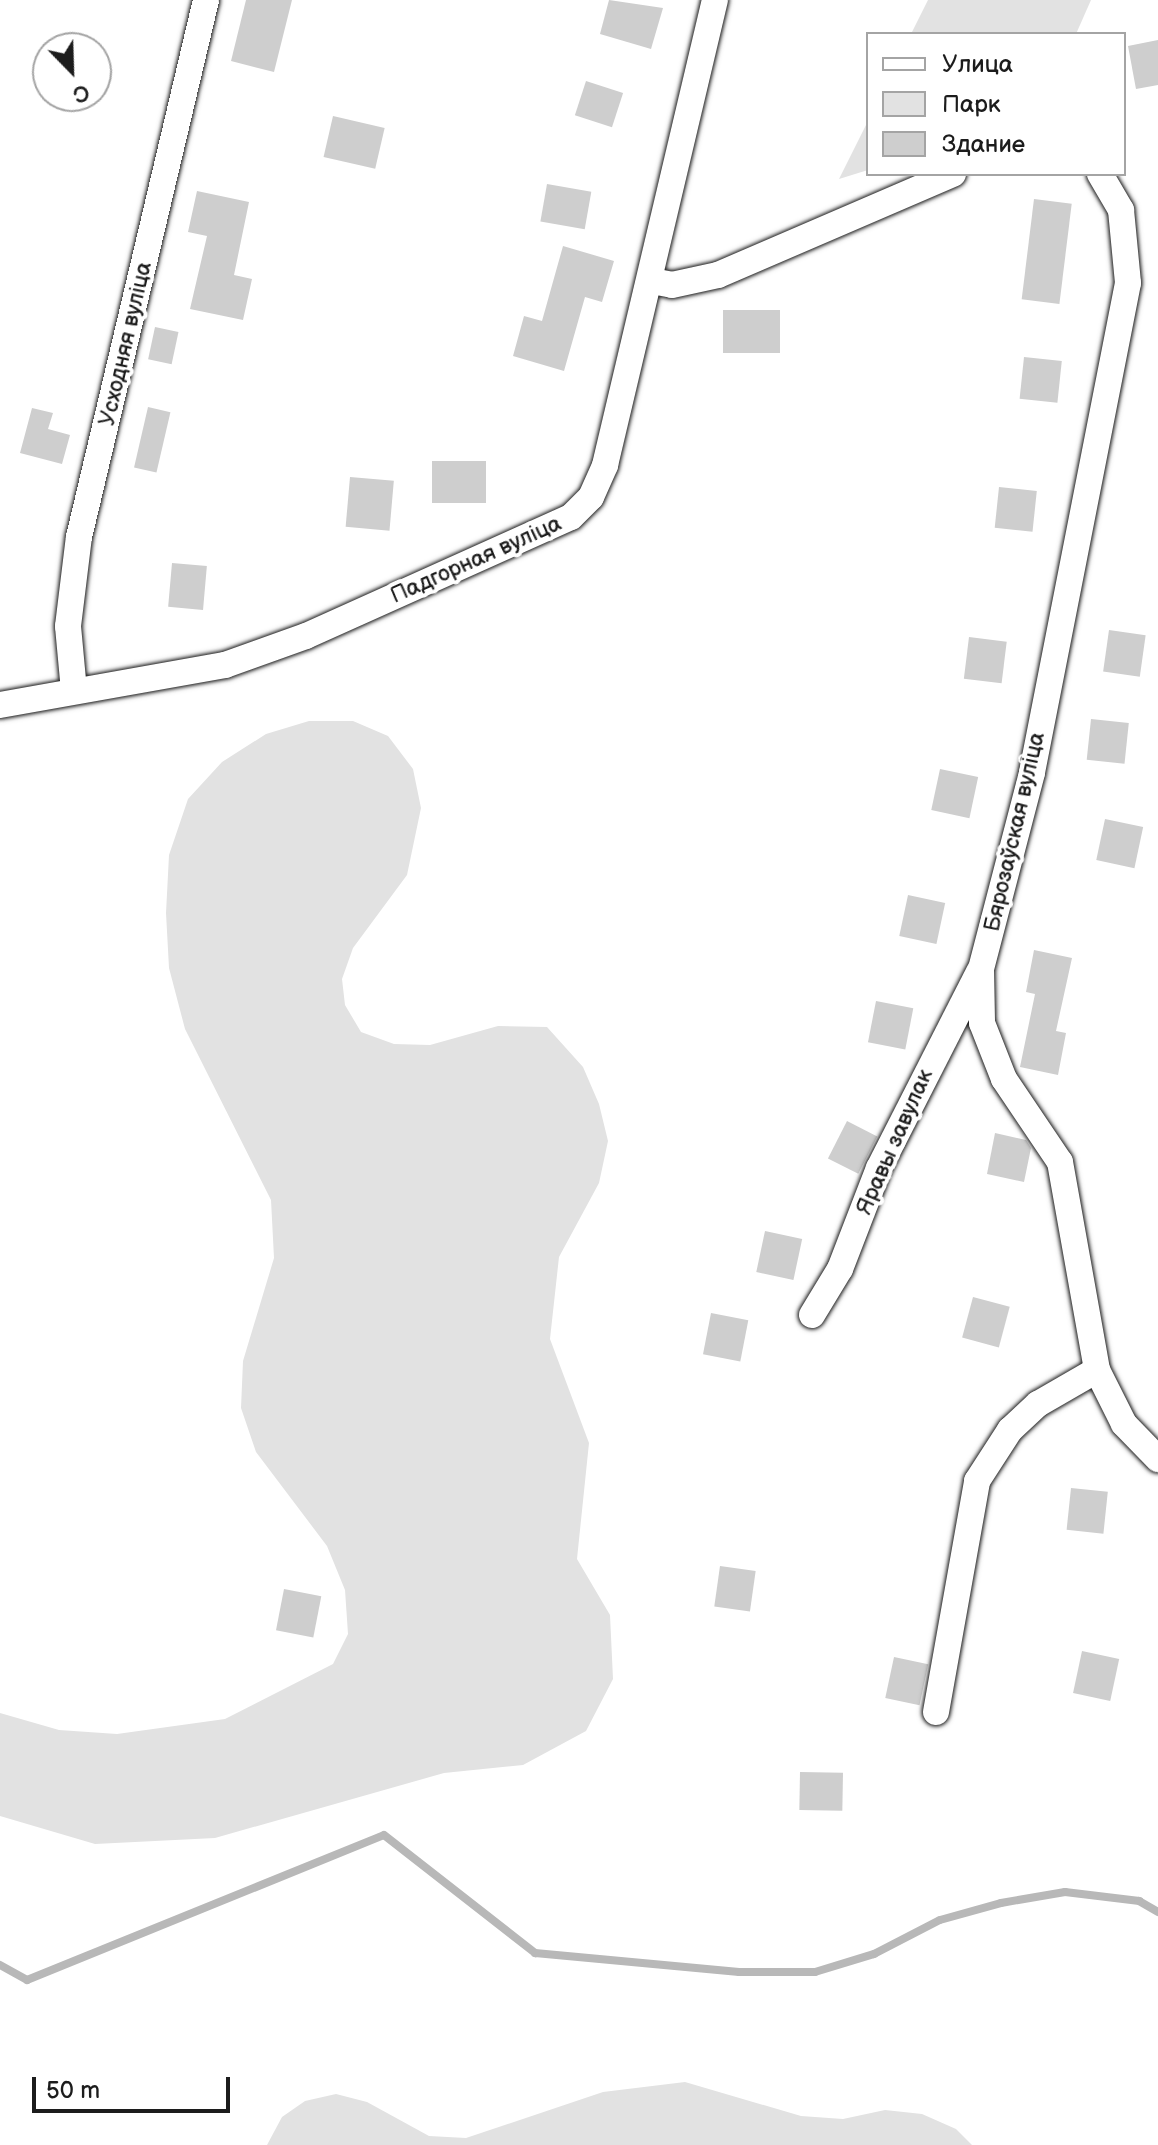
<!DOCTYPE html>
<meta charset="utf-8">
<style>
body{margin:0}
#map{position:relative;width:1158px;height:2145px;overflow:hidden;background:#fff;font-family:"Balsamiq Sans",sans-serif}
div>[style]{position:absolute}
.green>*{inset:0;background:#e2e2e2}
.stream>*{height:8px;margin:-4px;padding:0 4px;transform-origin:4px;border-radius:4px;background:#b8b8b8}
.building>*{inset:0;background:#cecece;transform-origin:0 0}
.roads{filter:drop-shadow(0 0 2px #1c1c1c) drop-shadow(0 0 2px #1c1c1c)}
.street>*{height:26px;margin:-13px;padding:0 13px;transform-origin:13px;border-radius:13px;background:#fff}
span{translate:-50% -50%;white-space:nowrap;text-align:center;line-height:1.15;-webkit-text-stroke:8px #fff;paint-order:stroke}
.street-label{font-size:22px;color:#1c1c1c}
.legend{position:absolute;left:866px;top:32px;width:260px;height:144px;box-sizing:border-box;background:#fff;border:2px solid #a4a4a4;margin:0;padding:10px 14px;list-style:none;font-size:24px;color:#1c1c1c}
.legend li{display:flex;align-items:center;gap:16px;height:40px}
.legend b{width:40px;border:2px solid #a4a4a4}
.north{position:absolute;left:32px;top:32px;width:80px;height:80px;box-sizing:border-box;background:#fff;border:2px solid #a4a4a4;border-radius:50%;rotate:157deg;font-size:22px;font-weight:700;line-height:32px;text-align:center;color:#1c1c1c}
.north::after{content:'';display:block;margin:auto;width:28px;height:36px;background:#1c1c1c;clip-path:polygon(50% 0,100% 100%,50% 72%,0 100%)}
.scale{position:absolute;left:32px;top:2077px;width:198px;height:36px;box-sizing:border-box;border:4px solid #1c1c1c;border-top:0;padding-left:10px;font-size:24px;line-height:28px;white-space:nowrap;color:#1c1c1c;-webkit-text-stroke:6px #fff;paint-order:stroke}
</style>
<div id="map">
<div class="green">
<div style="clip-path:polygon(928px 0,1091px 0,1076px 34px,911px 34px)"></div>
<div style="clip-path:polygon(868px 121px,868px 170px,839px 179px)"></div>
<div style="clip-path:polygon(309px 721px,353px 721px,388px 736px,413px 769px,421px 808px,407px 875px,353px 948px,342px 979px,345px 1005px,361px 1032px,394px 1044px,430px 1045px,498px 1026px,547px 1027px,583px 1067px,599px 1104px,608px 1141px,599px 1183px,559px 1257px,550px 1339px,589px 1443px,577px 1559px,610px 1615px,613px 1679px,586px 1731px,523px 1765px,444px 1773px,215px 1838px,95px 1844px,0 1816px,0 1713px,59px 1730px,117px 1734px,225px 1719px,333px 1664px,348px 1634px,345px 1590px,327px 1546px,256px 1452px,241px 1408px,243px 1361px,274px 1258px,271px 1200px,185px 1029px,169px 968px,166px 913px,169px 855px,188px 799px,222px 762px,266px 734px)"></div>
<div style="clip-path:polygon(685px 2082px,801px 2116px,843px 2119px,885px 2110px,922px 2114px,956px 2129px,972px 2145px,267px 2145px,282px 2117px,305px 2101px,336px 2094px,367px 2102px,429px 2136px,466px 2138px,603px 2092px)"></div>
</div>
<div class="stream">
<div style="left:0;top:1965px;width:31px;rotate:29deg"></div>
<div style="left:27px;top:1980px;width:385px;rotate:-22.1deg"></div>
<div style="left:384px;top:1835px;width:192px;rotate:38deg"></div>
<div style="left:535px;top:1953px;width:205px;rotate:5.3deg"></div>
<div style="left:739px;top:1972px;width:76px"></div>
<div style="left:815px;top:1972px;width:62px;rotate:-17deg"></div>
<div style="left:874px;top:1954px;width:74px;rotate:-27.3deg"></div>
<div style="left:940px;top:1920px;width:63px;rotate:-15.6deg"></div>
<div style="left:1001px;top:1903px;width:65px;rotate:-9.8deg"></div>
<div style="left:1065px;top:1892px;width:75px;rotate:6.9deg"></div>
<div style="left:1139px;top:1901px;width:22px;rotate:30deg"></div>
</div>
<div class="building">
<div style="clip-path:polygon(246px 0,292px 0,274px 72px,231px 61px)"></div>
<div style="clip-path:polygon(609px 0,663px 8px,651px 49px,600px 34px)"></div>
<div style="clip-path:polygon(1158px 40px,1158px 85px,1136px 89px,1128px 46px)"></div>
<div style="left:586px;top:81px;width:39px;height:36px;rotate:18deg"></div>
<div style="left:333px;top:116px;width:53px;height:42px;rotate:13deg"></div>
<div style="left:547px;top:184px;width:45px;height:38px;rotate:10deg"></div>
<div style="clip-path:polygon(197px 191px,249px 202px,234px 275px,252px 279px,243px 320px,190px 309px,207px 236px,188px 232px)"></div>
<div style="left:1034px;top:199px;width:38px;height:101px;rotate:7deg"></div>
<div style="clip-path:polygon(563px 246px,614px 261px,602px 302px,585px 297px,564px 371px,513px 356px,524px 316px,542px 321px)"></div>
<div style="left:723px;top:310px;width:57px;height:43px"></div>
<div style="left:155px;top:327px;width:24px;height:33px;rotate:12deg"></div>
<div style="left:1024px;top:357px;width:38px;height:42px;rotate:6deg"></div>
<div style="left:148px;top:407px;width:23px;height:62px;rotate:13deg"></div>
<div style="clip-path:polygon(32px 408px,53px 413px,48px 429px,70px 435px,62px 464px,20px 453px)"></div>
<div style="left:432px;top:461px;width:54px;height:42px"></div>
<div style="left:350px;top:477px;width:44px;height:50px;rotate:5deg"></div>
<div style="left:999px;top:487px;width:38px;height:41px;rotate:6deg"></div>
<div style="left:172px;top:563px;width:35px;height:44px;rotate:5deg"></div>
<div style="left:1109px;top:630px;width:37px;height:42px;rotate:8deg"></div>
<div style="left:969px;top:637px;width:38px;height:42px;rotate:7deg"></div>
<div style="left:1091px;top:719px;width:38px;height:41px;rotate:6deg"></div>
<div style="left:940px;top:769px;width:39px;height:42px;rotate:12deg"></div>
<div style="left:1105px;top:819px;width:39px;height:42px;rotate:12deg"></div>
<div style="left:908px;top:895px;width:38px;height:42px;rotate:12deg"></div>
<div style="clip-path:polygon(1034px 950px,1072px 958px,1056px 1031px,1066px 1033px,1058px 1075px,1020px 1067px,1035px 994px,1026px 992px)"></div>
<div style="left:876px;top:1001px;width:38px;height:42px;rotate:11deg"></div>
<div style="left:847px;top:1121px;width:34px;height:42px;rotate:27deg"></div>
<div style="clip-path:polygon(995px 1133px,1026px 1140px,1031px 1148px,1024px 1182px,987px 1174px)"></div>
<div style="left:765px;top:1231px;width:38px;height:42px;rotate:12deg"></div>
<div style="left:973px;top:1297px;width:38px;height:42px;rotate:15deg"></div>
<div style="left:711px;top:1313px;width:38px;height:42px;rotate:11deg"></div>
<div style="left:1071px;top:1488px;width:37px;height:42px;rotate:6deg"></div>
<div style="left:720px;top:1566px;width:36px;height:41px;rotate:8deg"></div>
<div style="left:284px;top:1589px;width:38px;height:42px;rotate:11deg"></div>
<div style="left:1082px;top:1651px;width:38px;height:43px;rotate:12deg"></div>
<div style="left:894px;top:1657px;width:35px;height:42px;rotate:12deg"></div>
<div style="left:800px;top:1772px;width:43px;height:38px;rotate:1deg"></div>
</div>
<div class="roads">
<div class="street">
<div style="left:1100px;top:174px;width:42px;rotate:59.7deg"></div>
<div style="left:1121px;top:210px;width:73px;rotate:84.5deg"></div>
<div style="left:1128px;top:283px;width:499px;rotate:101.1deg"></div>
<div style="left:1032px;top:773px;width:203px;rotate:104.6deg"></div>
<div style="left:981px;top:969px;width:54px;rotate:88.9deg"></div>
<div style="left:982px;top:1023px;width:60px;rotate:68.6deg"></div>
<div style="left:1004px;top:1079px;width:100px;rotate:56deg"></div>
<div style="left:1060px;top:1162px;width:211px;rotate:79.9deg"></div>
<div style="left:1097px;top:1370px;width:60px;rotate:63.4deg"></div>
<div style="left:1124px;top:1424px;width:49px;rotate:45.8deg"></div>
<div style="left:652px;top:281px;width:20px;rotate:11deg"></div>
<div style="left:672px;top:285px;width:47px;rotate:-12.3deg"></div>
<div style="left:718px;top:275px;width:256px;rotate:-23.3deg"></div>
<div style="left:74px;top:691px;width:65px;rotate:-95.3deg"></div>
<div style="left:68px;top:626px;width:90px;rotate:-83deg"></div>
<div style="left:79px;top:537px;width:552px;rotate:-76.69deg"></div>
<div style="left:0;top:705px;width:229px;rotate:-10.1deg"></div>
<div style="left:225px;top:665px;width:86px;rotate:-19.7deg"></div>
<div style="left:306px;top:636px;width:290px;rotate:-24.2deg"></div>
<div style="left:571px;top:517px;width:28px;rotate:-45deg"></div>
<div style="left:591px;top:497px;width:35px;rotate:-66deg"></div>
<div style="left:605px;top:465px;width:478px;rotate:-76.7deg"></div>
<div style="left:812px;top:1315px;width:54px;rotate:-58.7deg"></div>
<div style="left:840px;top:1269px;width:108px;rotate:-68.9deg"></div>
<div style="left:879px;top:1168px;width:220px;rotate:-63deg"></div>
<div style="left:936px;top:1712px;width:235px;rotate:-79.9deg"></div>
<div style="left:977px;top:1481px;width:61px;rotate:-57.1deg"></div>
<div style="left:1010px;top:1430px;width:38px;rotate:-43deg"></div>
<div style="left:1038px;top:1404px;width:68px;rotate:-30deg"></div>
</div>
</div>
<div class="street-label">
<span style="left:126px;top:344px;rotate:-77deg">Усходняя вуліца</span>
<span style="left:476px;top:560px;rotate:-24deg">Падгорная вуліца</span>
<span style="left:1015px;top:832px;rotate:-77deg">Бярозаўская вуліца</span>
<span style="left:895px;top:1142px;rotate:-66deg">Яравы завулак</span>
</div>
<ul class="legend">
<li><b style="height:10px;background:#fff"></b>Улица</li>
<li><b style="height:22px;background:#e2e2e2"></b>Парк</li>
<li><b style="height:22px;background:#cecece"></b>Здание</li>
</ul>
<div class="north">С</div>
<div class="scale">50 m</div>
</div>
